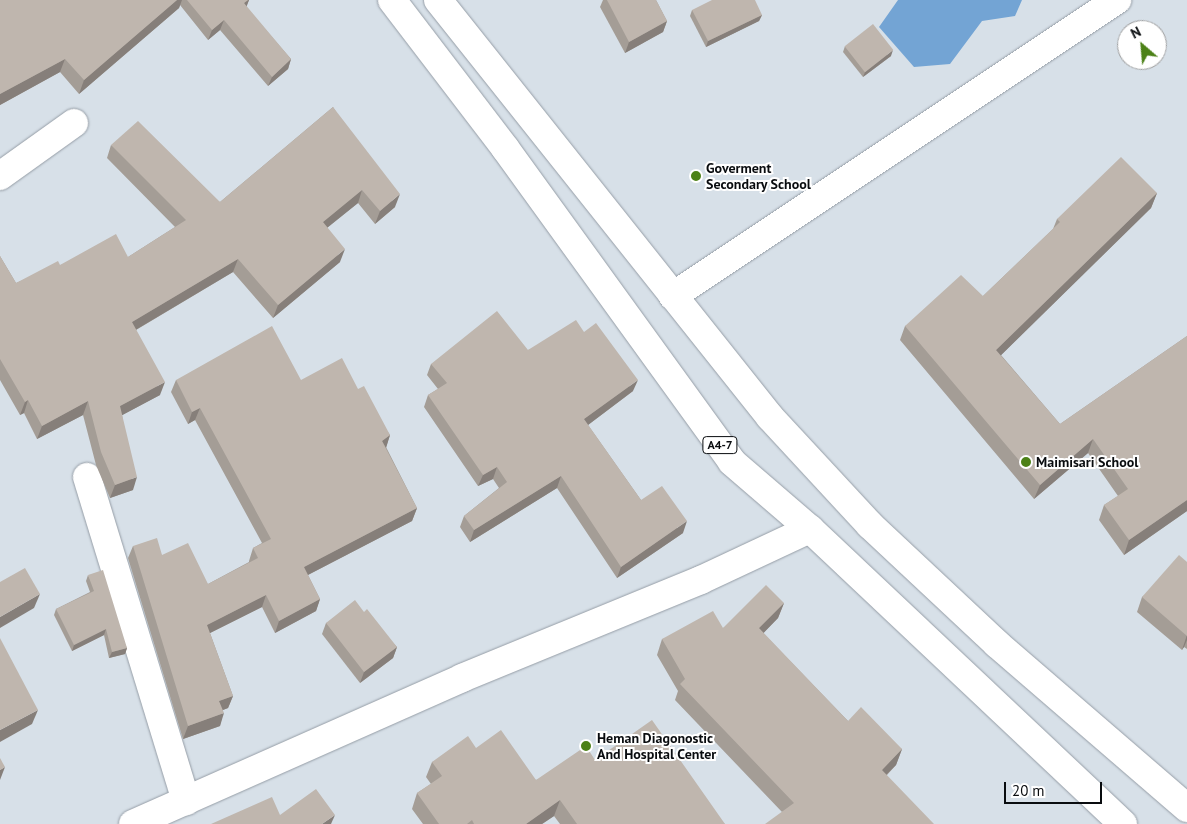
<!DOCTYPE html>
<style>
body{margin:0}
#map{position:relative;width:1187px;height:824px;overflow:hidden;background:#d7e0e8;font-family:"PT Sans",sans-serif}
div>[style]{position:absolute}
.forest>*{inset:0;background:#73a4d4}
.roads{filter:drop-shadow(0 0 1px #959da6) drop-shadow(0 0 1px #959da6)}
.street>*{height:28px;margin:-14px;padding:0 14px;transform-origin:14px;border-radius:14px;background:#fff}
.highway>*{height:28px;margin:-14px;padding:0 14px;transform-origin:14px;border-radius:14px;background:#fff}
.wall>*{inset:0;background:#a49d96}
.shaded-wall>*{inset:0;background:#867f7a}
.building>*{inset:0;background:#bfb6ae;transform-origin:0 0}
.dots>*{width:14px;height:14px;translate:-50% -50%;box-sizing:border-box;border:2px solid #fff;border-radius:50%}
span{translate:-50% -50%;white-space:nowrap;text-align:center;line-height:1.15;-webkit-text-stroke:4px #fff;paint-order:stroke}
.shield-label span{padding:1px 4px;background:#fff;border:1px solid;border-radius:4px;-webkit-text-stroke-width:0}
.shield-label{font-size:12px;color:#090c0f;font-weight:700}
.poi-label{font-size:14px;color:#090c0f;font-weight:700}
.left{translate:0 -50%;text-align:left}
.north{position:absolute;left:1117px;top:20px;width:50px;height:50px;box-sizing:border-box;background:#fff;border:1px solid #9d9e9f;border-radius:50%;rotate:333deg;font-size:14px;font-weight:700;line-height:20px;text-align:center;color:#090c0f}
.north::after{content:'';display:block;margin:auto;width:18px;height:22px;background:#4c8117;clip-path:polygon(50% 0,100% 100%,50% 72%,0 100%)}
.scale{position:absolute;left:1004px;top:782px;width:98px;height:22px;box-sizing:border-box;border:2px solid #090c0f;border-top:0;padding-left:6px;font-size:15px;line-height:18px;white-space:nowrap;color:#090c0f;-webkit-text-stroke:4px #fff;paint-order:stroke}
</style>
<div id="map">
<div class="forest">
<div style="clip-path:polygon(898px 0,1022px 0,1015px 16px,982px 21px,950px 64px,914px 67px,879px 27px)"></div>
</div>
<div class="roads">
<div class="street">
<div style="left:0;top:176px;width:91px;rotate:-35.6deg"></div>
<div style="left:673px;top:296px;width:534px;rotate:-33.69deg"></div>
<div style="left:87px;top:477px;width:339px;rotate:73deg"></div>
<div style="left:133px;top:824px;width:360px;rotate:-23.9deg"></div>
<div style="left:462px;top:678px;width:258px;rotate:-22.3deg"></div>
<div style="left:701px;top:580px;width:120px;rotate:-25.1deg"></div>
</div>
<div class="highway">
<div style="left:392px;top:0;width:186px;rotate:52.6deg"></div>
<div style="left:505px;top:148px;width:387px;rotate:54.1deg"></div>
<div style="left:732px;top:462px;width:103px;rotate:40.7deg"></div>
<div style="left:810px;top:529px;width:430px;rotate:43.3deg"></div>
<div style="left:438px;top:0;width:533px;rotate:51.47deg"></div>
<div style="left:770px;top:417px;width:147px;rotate:47.2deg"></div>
<div style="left:870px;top:525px;width:174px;rotate:43.1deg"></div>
<div style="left:997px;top:644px;width:251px;rotate:40.8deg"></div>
</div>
</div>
<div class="wall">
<div style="clip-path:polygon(0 0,249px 0,246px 7px,291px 59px,288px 69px,268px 86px,220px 30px,208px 40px,180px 5px,179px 8px,79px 94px,60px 72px,0 105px)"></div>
<div style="clip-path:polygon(603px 0,656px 0,667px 21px,663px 32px,625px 53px,600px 7px)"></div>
<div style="clip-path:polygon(692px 10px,762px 15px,759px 21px,706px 47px,690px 16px)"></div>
<div style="clip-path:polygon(845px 46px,891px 56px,863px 77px,843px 52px)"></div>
<div style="clip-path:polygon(333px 107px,395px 207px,375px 224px,358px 203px,327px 228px,340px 262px,273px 318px,233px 272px,136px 330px,160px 395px,122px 415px,133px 490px,110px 498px,96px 465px,83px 415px,37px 439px,24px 413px,20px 415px,0 380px,0 256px,16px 283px,60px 265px,128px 257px,175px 227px,107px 158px,111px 145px,220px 202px)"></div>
<div style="clip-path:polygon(1157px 193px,1151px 208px,1001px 355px,1060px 424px,1187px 336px,1187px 511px,1124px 555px,1099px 520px,1104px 505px,1118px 496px,1088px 453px,1034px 499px,900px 340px,905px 326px,983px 296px,1053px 229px,1057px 219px)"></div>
<div style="clip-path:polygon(584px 332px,633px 391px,588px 425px,641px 500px,683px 533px,617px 578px,557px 488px,470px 542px,460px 527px,464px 516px,499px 488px,493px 479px,478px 486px,424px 407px,428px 395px,438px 389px,427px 375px,431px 364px,528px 350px)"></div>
<div style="clip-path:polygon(176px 380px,301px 380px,358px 389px,390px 435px,386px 447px,417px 508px,412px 521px,308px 575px,320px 599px,316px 611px,275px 633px,262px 607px,210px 633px,233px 696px,228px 708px,223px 710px,220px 726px,183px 739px,128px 558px,133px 546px,162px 555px,208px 584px,249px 562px,249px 561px,253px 548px,262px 543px,195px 420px,188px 424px,171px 392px)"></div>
<div style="clip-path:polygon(1187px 562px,1187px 649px,1184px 647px,1182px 650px,1137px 612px,1142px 597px)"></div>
<div style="clip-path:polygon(88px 575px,127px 648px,125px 654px,109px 658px,104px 635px,72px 651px,54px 615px,56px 609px,90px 592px,86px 581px)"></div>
<div style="clip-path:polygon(784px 603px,778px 618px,763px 633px,848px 721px,902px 749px,896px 765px,887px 775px,782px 812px,675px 700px,678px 691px,657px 655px,662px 639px,723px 628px)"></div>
<div style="clip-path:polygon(364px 612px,397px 647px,393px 658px,360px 683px,322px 634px,326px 623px)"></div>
<div style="clip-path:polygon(476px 748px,536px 780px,595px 760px,725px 824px,560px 824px,554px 816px,542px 824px,423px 824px,412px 809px,417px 793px,431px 784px,426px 777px,432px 762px)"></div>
</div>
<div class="shaded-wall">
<div style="clip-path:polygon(177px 0,182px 0,179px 8px,79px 94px,84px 80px)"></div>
<div style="clip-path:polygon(248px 0,249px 0,246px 8px,244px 3px)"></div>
<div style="clip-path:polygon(762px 15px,759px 21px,706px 47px,708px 41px)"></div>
<div style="clip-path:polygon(224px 20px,220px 30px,208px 40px,212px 30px)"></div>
<div style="clip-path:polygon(667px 21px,663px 32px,625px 53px,629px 42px)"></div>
<div style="clip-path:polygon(893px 50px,891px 56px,863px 77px,865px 72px)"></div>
<div style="clip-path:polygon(65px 59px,60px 72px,0 105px,0 94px)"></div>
<div style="clip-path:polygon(291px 59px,288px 69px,268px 86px,272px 77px)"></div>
<div style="clip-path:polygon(362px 190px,358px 203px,318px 235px,323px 222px)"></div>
<div style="clip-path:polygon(1157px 193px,1151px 208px,991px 365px,996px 350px)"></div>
<div style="clip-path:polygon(400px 194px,395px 207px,375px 224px,380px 211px)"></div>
<div style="clip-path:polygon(345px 249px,340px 262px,273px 318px,278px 305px)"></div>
<div style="clip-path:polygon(238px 259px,233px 272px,127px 335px,132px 322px)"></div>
<div style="clip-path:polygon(638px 380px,633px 391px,580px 431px,584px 419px)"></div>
<div style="clip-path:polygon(165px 382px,160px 395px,115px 419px,120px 406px)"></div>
<div style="clip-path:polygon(28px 400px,24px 413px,20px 415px,25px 402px)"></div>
<div style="clip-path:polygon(88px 401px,83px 415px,37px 439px,42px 426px)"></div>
<div style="clip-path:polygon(200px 408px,195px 420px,188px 424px,192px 412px)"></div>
<div style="clip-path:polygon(390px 435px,386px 448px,382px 441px)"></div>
<div style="clip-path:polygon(1093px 439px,1088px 453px,1034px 499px,1040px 485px)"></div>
<div style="clip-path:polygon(497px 467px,493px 479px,478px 486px,483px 475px)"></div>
<div style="clip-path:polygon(561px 476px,557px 488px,470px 542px,474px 530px)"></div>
<div style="clip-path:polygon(137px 477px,133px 490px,110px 498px,115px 485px)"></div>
<div style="clip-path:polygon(1187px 500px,1187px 511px,1124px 555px,1129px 540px)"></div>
<div style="clip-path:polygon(417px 508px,412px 521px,300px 579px,304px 567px)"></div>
<div style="clip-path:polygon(687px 521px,683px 533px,617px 578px,621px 567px)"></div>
<div style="clip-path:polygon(40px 594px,34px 608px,0 628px,0 617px)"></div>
<div style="clip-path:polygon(266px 595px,262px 607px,202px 637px,207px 625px)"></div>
<div style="clip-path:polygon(320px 599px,316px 611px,275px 633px,279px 621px)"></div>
<div style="clip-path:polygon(784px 603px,778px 618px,753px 644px,759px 628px)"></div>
<div style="clip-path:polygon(106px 629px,104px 635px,72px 651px,74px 645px)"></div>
<div style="clip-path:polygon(1187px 635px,1187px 640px,1184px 647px,1182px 650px)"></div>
<div style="clip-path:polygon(397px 647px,393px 658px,360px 683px,364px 672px)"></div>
<div style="clip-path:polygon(127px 648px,125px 654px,109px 658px,112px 652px)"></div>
<div style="clip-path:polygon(233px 696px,228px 708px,215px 713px,219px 701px)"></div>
<div style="clip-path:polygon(38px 710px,32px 724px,0 742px,0 730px)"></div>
<div style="clip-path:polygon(224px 713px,220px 726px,183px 739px,188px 726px)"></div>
<div style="clip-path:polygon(902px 749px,896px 765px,876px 785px,882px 770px)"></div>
<div style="clip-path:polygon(5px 767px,0 780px,0 770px)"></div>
<div style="clip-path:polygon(560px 800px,554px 816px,542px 824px,526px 824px)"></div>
<div style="clip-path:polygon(335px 815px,331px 824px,322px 824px)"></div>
</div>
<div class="building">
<div style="clip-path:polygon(0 0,177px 0,84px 80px,65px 59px,0 94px)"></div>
<div style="clip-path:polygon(187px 0,248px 0,244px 3px,291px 59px,272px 77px,224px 20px,212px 30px)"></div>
<div style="clip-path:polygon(607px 0,656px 0,667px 21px,629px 42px)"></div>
<div style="clip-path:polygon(712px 0,755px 0,762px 15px,708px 41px,692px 10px)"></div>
<div style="left:873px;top:24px;width:33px;height:36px;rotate:52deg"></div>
<div style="clip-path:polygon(333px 107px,400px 194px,380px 211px,362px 190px,323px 222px,345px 249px,278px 305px,238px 259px,132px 322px,165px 382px,120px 406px,137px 477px,115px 485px,101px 452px,88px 401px,42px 426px,28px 400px,25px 402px,0 359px,0 256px,16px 283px,58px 261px,60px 265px,116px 234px,128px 257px,186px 220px,111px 145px,138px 121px,220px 202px)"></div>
<div style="clip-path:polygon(1121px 157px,1157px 193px,996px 350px,1060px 424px,1187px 336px,1187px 500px,1129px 540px,1104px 505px,1128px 489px,1093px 439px,1040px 485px,905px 326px,961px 275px,983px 296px,1060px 222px,1057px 219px)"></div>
<div style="clip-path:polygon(497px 311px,528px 350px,576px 320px,584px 332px,596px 323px,638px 380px,584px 419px,641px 500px,662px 486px,687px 521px,621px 567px,561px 476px,474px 530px,464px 516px,507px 482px,497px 467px,483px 475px,428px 395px,447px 383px,431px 364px)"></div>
<div style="clip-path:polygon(272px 326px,301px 380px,342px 358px,358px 389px,364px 386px,390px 435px,382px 441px,417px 508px,304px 567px,320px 599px,279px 621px,266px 595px,207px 625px,233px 696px,219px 701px,224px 713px,188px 726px,133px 546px,157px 538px,162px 555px,188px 543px,208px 584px,258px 558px,253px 548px,271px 539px,200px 408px,192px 412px,176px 380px)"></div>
<div style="clip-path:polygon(1179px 555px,1187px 562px,1187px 636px,1142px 597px)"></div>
<div style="clip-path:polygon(25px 568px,40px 594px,0 617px,0 582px)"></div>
<div style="clip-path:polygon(103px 570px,127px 648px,112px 652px,106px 629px,74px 645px,56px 609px,94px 591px,88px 575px)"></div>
<div style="clip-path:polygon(766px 585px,784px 603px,759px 628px,848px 721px,861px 707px,902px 749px,882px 770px,934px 824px,765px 824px,794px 803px,680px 684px,685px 679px,662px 639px,713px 611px,723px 628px)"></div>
<div style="clip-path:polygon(355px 600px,364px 612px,367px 609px,397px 647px,364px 672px,326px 623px)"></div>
<div style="clip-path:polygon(0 638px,38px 710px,0 730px)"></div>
<div style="clip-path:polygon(652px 720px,725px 824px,577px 824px,560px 800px,526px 824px,474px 824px,472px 820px,467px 824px,439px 824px,417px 793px,442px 776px,432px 762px,468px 736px,476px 748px,501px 730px,536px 780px,586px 746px,595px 760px)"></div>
<div style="clip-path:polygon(0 758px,5px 767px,0 770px)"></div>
<div style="clip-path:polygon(316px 789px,335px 815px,322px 824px,211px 824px,272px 797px,280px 815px)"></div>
</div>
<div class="dots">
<div style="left:696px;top:176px;background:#4c8117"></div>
<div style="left:1026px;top:462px;background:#4c8117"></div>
<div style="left:586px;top:746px;background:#4c8117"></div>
</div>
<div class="shield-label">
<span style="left:720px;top:445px">A4-7</span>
</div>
<div class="poi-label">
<span class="left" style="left:706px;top:176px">Goverment<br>Secondary School</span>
<span class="left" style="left:1036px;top:462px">Maimisari School</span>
<span class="left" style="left:597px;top:746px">Heman Diagonostic<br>And Hospital Center</span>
</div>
<div class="north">N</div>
<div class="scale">20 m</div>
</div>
